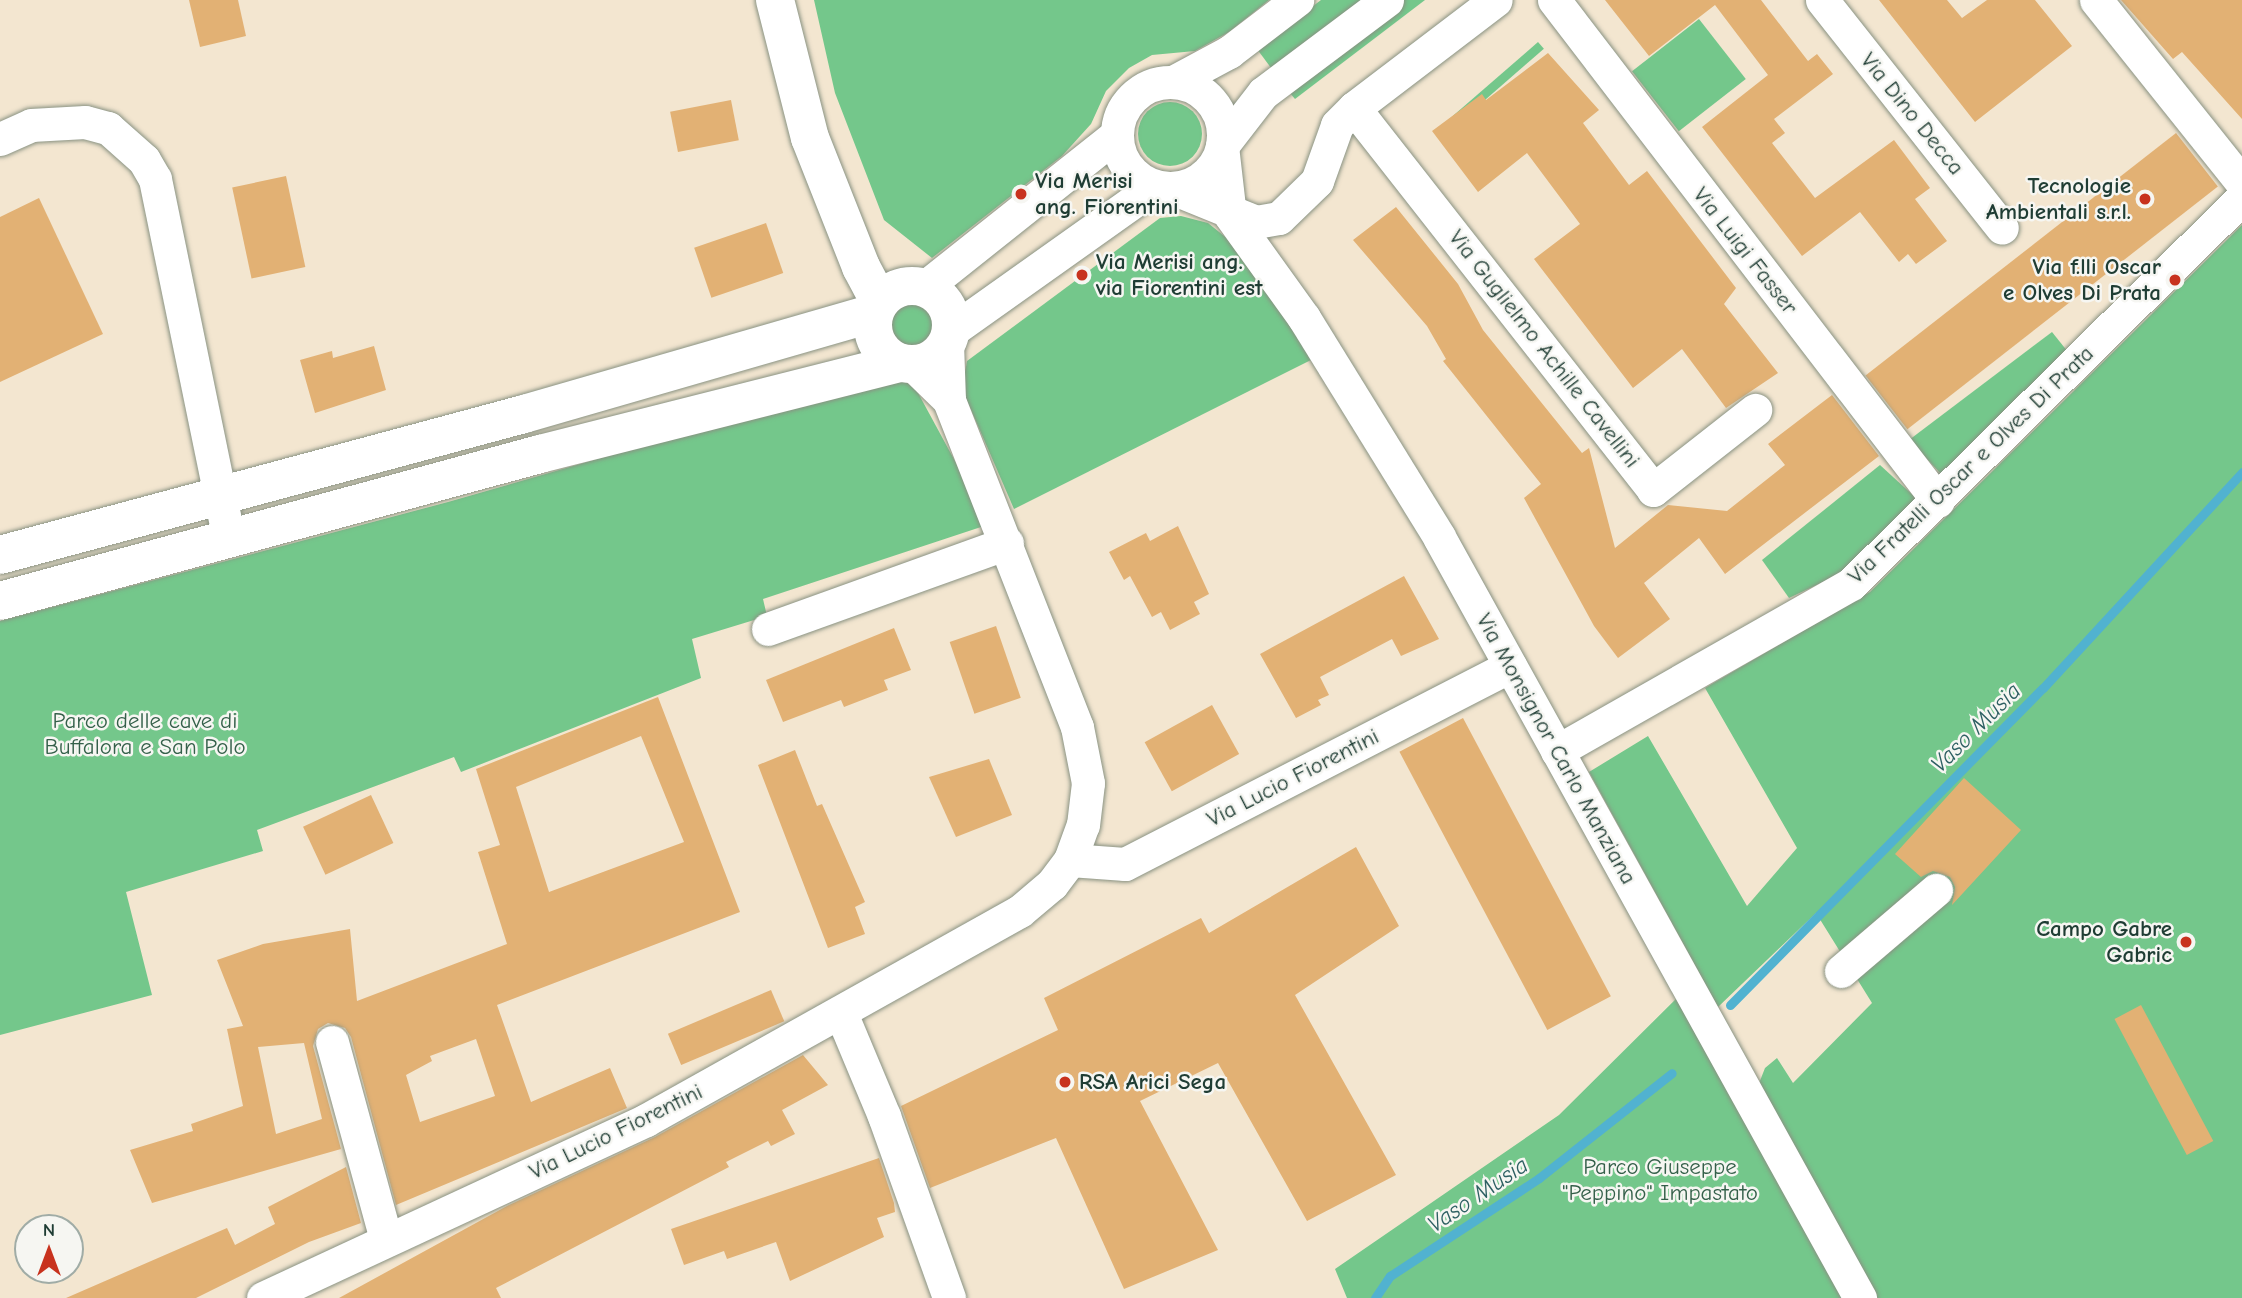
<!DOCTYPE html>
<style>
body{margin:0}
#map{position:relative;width:2242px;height:1298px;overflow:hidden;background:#f3e6d0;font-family:"Comic Neue",sans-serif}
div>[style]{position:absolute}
.green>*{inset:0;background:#74c78b;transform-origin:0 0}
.round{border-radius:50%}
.stream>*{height:9px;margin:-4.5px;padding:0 4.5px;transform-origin:4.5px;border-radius:4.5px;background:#51b2d0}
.building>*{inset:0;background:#e2b174;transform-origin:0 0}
.roads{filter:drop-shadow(0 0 2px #899282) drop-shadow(0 0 2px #899282)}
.minor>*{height:33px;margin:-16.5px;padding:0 16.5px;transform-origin:16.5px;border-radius:16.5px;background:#fff}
.minor>.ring{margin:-16.5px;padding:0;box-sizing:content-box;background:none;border:33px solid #fff;border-radius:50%}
.tertiary>*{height:38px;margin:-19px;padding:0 19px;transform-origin:19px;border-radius:19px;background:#fff}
.tertiary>.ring{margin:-19px;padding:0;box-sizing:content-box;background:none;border:38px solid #fff;border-radius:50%}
.dots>*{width:19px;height:19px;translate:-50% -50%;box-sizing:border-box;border:4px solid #f6f6f2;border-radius:50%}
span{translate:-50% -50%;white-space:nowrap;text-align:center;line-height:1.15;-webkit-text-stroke:5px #f6f6f2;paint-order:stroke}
.street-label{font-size:23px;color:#1f3d34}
.poi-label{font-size:23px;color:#1f3d34;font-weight:700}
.left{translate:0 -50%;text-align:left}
.right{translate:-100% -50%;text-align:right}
.park-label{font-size:23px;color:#34604a}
.water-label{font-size:24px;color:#2e6063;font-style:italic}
.north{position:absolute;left:14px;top:1214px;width:70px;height:70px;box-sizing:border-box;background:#f6f6f2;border:2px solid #a0aca6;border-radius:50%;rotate:0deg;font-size:19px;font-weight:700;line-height:28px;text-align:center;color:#1f3d34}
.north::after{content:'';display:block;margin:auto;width:24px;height:32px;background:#c8321e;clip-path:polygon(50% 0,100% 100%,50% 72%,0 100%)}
</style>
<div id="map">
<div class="green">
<div style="clip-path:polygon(814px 0,1269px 0,1229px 32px,1195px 51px,1152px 55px,1129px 68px,1106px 91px,1091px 124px,1062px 156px,932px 258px,884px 220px,835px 93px)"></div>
<div style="clip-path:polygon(1321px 0,1369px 0,1274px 72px,1257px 49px)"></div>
<div style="clip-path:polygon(1400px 0,1425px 0,1295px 99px,1285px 87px)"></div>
<div style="left:1699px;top:19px;width:76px;height:85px;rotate:52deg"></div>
<div style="left:1538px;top:42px;width:9px;height:132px;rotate:49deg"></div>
<div class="round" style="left:1138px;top:102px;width:64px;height:64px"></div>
<div style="clip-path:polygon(1181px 216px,1208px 223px,1229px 240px,1317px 357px,1014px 509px,962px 389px,967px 361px,1160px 218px)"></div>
<div style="clip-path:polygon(2242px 225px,2242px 1298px,1872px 1298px,1756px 1091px,1765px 1068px,1777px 1058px,1793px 1083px,1872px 1003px,1816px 913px,1718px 1007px,1589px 772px,1648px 736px,1747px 906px,1797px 848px,1705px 688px,1870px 592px)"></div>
<div class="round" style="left:892px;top:303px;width:44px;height:44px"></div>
<div style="clip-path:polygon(2052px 332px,2072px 357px,1944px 477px,1909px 440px)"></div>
<div style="clip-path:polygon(882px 377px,906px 382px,917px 391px,987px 520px,981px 527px,763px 599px,767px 616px,692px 639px,701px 678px,461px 772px,454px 757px,257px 830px,263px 851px,126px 892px,152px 995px,0 1035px,0 621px,448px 502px)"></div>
<div style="clip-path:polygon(1880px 465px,1916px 498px,1844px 572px,1789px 598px,1762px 560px)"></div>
<div style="clip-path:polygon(1688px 987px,1860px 1298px,1347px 1298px,1335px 1269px,1559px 1115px)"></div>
</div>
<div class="stream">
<div style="left:1730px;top:1005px;width:445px;rotate:-45.4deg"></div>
<div style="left:2043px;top:688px;width:294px;rotate:-47.3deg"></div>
<div style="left:1375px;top:1298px;width:27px;rotate:-56deg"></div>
<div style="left:1390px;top:1276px;width:178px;rotate:-33.3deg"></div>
<div style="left:1539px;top:1178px;width:169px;rotate:-38.3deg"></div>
</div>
<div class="building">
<div style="clip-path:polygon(189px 0,238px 0,246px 36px,200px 47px)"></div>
<div style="clip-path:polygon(1605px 0,1761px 0,1808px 61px,1817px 54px,1833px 74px,1774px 119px,1785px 133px,1772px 143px,1815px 198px,1894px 140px,1930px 188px,1915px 199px,1947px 241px,1916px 264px,1908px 254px,1899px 262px,1860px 212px,1802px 256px,1702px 127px,1768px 75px,1715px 5px,1649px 56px)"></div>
<div style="clip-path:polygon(1879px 0,1947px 0,1962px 18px,1987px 0,2035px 0,2072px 46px,1975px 122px)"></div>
<div style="clip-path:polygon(2121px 0,2242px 0,2242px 119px,2182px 52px,2173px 59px)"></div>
<div style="clip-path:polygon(1548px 53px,1599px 110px,1583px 123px,1629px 185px,1647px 171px,1736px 288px,1724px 304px,1778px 373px,1726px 408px,1682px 349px,1633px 388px,1534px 259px,1580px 224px,1527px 153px,1478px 192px,1432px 131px,1482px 94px,1486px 100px)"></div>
<div style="left:731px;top:100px;width:41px;height:62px;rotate:79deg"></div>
<div style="left:2176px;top:133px;width:68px;height:394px;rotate:52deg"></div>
<div style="left:286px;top:176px;width:93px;height:55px;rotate:78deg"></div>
<div style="clip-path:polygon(39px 198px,103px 334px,0 382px,0 217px)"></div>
<div style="clip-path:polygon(1396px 207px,1458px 284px,1483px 330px,1582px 453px,1589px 448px,1615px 548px,1668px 505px,1727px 511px,1785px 465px,1768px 444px,1832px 395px,1879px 456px,1725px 574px,1699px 538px,1644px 583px,1670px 619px,1618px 658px,1594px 626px,1524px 498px,1541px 484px,1443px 361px,1446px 359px,1427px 326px,1353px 240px)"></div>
<div style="left:766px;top:223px;width:53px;height:76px;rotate:71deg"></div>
<div style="clip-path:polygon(374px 346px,386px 390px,315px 413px,300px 360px,332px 351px,333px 358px)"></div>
<div style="clip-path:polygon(1178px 526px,1209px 594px,1194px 602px,1200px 614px,1170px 630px,1161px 612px,1152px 617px,1130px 576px,1124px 580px,1109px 552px,1146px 533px,1150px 541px)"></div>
<div style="clip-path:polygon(1404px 576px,1439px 639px,1401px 656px,1392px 639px,1320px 677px,1329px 695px,1318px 700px,1321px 705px,1296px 718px,1260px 654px)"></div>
<div style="left:996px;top:626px;width:76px;height:49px;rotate:71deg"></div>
<div style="clip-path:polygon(894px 628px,911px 670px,884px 680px,888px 690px,844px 707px,841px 700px,783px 722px,766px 680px)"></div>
<div style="clip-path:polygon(evenodd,658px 697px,740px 912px,497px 1005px,531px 1102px,610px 1068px,627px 1108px,396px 1205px,351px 1037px,345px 1028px,328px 1023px,318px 1029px,313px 1046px,341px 1149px,152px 1203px,130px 1150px,193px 1131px,191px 1124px,243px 1106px,227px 1029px,243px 1026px,217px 960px,263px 944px,350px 929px,357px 1001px,507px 944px,478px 852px,500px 845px,476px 769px,658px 697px,641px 736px,684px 842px,549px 892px,516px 787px,641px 736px,658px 697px,476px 1039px,495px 1096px,420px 1122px,406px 1075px,432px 1061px,430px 1056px,476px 1039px,658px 697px,304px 1043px,322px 1119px,276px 1134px,258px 1047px,304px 1043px)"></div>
<div style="left:1212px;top:705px;width:56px;height:77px;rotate:61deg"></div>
<div style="left:1463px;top:718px;width:315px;height:72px;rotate:62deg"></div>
<div style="clip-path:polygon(795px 750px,817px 806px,822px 804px,865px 902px,855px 907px,865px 934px,828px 948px,758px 765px)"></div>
<div style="clip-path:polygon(989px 759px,1012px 815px,956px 837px,929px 777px)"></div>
<div style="clip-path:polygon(1964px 778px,2021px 830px,1952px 905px,1955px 887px,1950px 877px,1933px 871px,1921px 877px,1895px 854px)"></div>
<div style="left:371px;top:795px;width:53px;height:75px;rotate:65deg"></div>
<div style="clip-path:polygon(1356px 847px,1399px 926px,1295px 995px,1396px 1175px,1307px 1221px,1218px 1063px,1140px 1101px,1218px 1250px,1124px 1289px,1056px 1138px,930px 1188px,901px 1106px,1058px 1030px,1044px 998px,1201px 918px,1209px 933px)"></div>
<div style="left:771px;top:990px;width:34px;height:112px;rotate:67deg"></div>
<div style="left:2141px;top:1005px;width:154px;height:30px;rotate:62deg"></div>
<div style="clip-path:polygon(803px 1055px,828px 1085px,782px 1110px,795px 1134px,771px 1146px,768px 1141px,726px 1162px,729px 1167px,496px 1288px,501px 1298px,339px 1298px,507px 1206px,655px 1137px)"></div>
<div style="clip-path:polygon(879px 1158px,894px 1203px,895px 1212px,877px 1218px,884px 1237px,790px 1281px,776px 1242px,727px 1259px,724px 1251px,684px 1265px,671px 1229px)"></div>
<div style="clip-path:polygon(346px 1167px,361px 1223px,309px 1242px,196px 1298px,66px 1298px,227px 1228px,235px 1245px,275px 1224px,268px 1207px)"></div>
</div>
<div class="roads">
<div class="minor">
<div style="left:1387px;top:0;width:155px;rotate:143.1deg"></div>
<div style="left:1263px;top:93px;width:67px;rotate:127.7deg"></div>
<div style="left:1222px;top:146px;width:69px;rotate:83.4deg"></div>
<div style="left:1230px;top:215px;width:127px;rotate:54.3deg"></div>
<div style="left:1304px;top:318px;width:257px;rotate:58.3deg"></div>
<div style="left:1439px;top:537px;width:870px;rotate:61.05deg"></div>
<div style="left:1554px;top:0;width:631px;rotate:52.53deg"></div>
<div style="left:1822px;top:0;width:290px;rotate:51.7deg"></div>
<div style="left:2096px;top:0;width:234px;rotate:51.4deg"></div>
<div class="ring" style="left:1117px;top:82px;width:73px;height:73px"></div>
<div style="left:1173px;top:82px;width:64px;rotate:-28.2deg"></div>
<div style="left:1229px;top:52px;width:86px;rotate:-37.4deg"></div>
<div style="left:1354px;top:108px;width:485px;rotate:51.9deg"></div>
<div style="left:1653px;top:490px;width:130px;rotate:-38.1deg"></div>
<div style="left:0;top:139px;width:34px;rotate:-24deg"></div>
<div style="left:31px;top:125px;width:54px;rotate:-3.2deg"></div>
<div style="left:85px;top:122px;width:24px;rotate:15deg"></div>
<div style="left:108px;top:128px;width:48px;rotate:41.6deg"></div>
<div style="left:144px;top:160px;width:22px;rotate:60deg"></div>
<div style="left:155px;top:179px;width:368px;rotate:78.4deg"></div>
<div style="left:1172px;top:188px;width:91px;rotate:22deg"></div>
<div style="left:1256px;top:222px;width:23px;rotate:-10deg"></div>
<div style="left:1279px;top:218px;width:53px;rotate:-44.2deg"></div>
<div style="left:1317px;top:181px;width:59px;rotate:-70.3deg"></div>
<div style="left:1337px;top:125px;width:24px;rotate:-45deg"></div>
<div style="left:1354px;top:108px;width:178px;rotate:-37.3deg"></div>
<div style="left:925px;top:287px;width:244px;rotate:-38.5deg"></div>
<div style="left:951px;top:331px;width:250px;rotate:-35.4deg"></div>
<div style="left:913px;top:365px;width:50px;rotate:44.2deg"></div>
<div style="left:768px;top:629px;width:254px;rotate:-19.8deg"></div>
<div style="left:1557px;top:751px;width:338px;rotate:-29.6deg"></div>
<div style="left:1851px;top:584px;width:549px;rotate:-44.63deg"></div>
<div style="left:1070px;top:860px;width:55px;rotate:4.2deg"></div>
<div style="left:1125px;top:864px;width:433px;rotate:-27.2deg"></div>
<div style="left:1841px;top:971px;width:125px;rotate:-40.5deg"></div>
<div style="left:841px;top:1013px;width:112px;rotate:67.3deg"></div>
<div style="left:884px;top:1116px;width:193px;rotate:70.3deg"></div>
<div style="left:332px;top:1042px;width:205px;rotate:74.7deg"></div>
<div style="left:263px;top:1298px;width:422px;rotate:-24.9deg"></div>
<div style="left:646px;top:1120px;width:428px;rotate:-29.2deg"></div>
<div style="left:1020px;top:911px;width:42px;rotate:-40.2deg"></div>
<div style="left:1052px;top:884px;width:30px;rotate:-53deg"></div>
<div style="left:1070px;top:860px;width:37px;rotate:-70deg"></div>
<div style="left:1083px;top:825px;width:42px;rotate:-83.2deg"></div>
<div style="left:1088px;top:783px;width:57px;rotate:-101.1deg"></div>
<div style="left:1077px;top:727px;width:351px;rotate:-111.4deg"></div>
<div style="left:949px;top:400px;width:56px;rotate:-92deg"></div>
</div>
<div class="tertiary">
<div style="left:775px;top:0;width:142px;rotate:75.8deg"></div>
<div style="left:810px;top:138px;width:139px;rotate:68.4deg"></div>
<div style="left:861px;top:267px;width:40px;rotate:62deg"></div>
<div class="ring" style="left:873px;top:286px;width:40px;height:40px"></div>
<div style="left:0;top:555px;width:543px;rotate:-15.06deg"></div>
<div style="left:524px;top:414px;width:364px;rotate:-16.1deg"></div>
<div style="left:0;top:601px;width:560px;rotate:-15.23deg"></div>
<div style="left:540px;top:454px;width:371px;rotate:-14.2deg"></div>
</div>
</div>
<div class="dots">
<div style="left:1021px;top:194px;background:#c8321e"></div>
<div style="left:2145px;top:199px;background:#c8321e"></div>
<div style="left:1082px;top:275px;background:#c8321e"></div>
<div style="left:2175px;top:280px;background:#c8321e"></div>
<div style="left:2186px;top:942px;background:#c8321e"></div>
<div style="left:1065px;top:1082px;background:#c8321e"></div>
</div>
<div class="street-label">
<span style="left:1912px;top:114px;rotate:51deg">Via Dino Decca</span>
<span style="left:1745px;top:251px;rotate:52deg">Via Luigi Fasser</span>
<span style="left:1544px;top:349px;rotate:52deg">Via Guglielmo Achille Cavellini</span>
<span style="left:1971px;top:465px;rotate:-44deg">Via Fratelli Oscar e Olves Di Prata</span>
<span style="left:1556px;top:749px;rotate:61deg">Via Monsignor Carlo Manziana</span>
<span style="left:1293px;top:778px;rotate:-27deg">Via Lucio Fiorentini</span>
<span style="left:616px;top:1132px;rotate:-26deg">Via Lucio Fiorentini</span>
</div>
<div class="poi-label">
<span class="left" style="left:1035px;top:194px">Via Merisi<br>ang. Fiorentini</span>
<span class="right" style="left:2131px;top:199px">Tecnologie<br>Ambientali s.r.l.</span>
<span class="left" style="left:1096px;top:275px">Via Merisi ang.<br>via Fiorentini est</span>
<span class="right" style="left:2161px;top:280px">Via f.lli Oscar<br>e Olves Di Prata</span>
<span class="right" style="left:2172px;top:942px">Campo Gabre<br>Gabric</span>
<span class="left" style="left:1079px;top:1082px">RSA Arici Sega</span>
</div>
<div class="park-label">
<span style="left:145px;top:734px">Parco delle cave di<br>Buffalora e San Polo</span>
<span style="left:1660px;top:1180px">Parco Giuseppe<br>"Peppino" Impastato</span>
</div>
<div class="water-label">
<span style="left:1976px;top:728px;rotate:-45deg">Vaso Musia</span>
<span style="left:1478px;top:1195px;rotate:-34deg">Vaso Musia</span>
</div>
<div class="north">N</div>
</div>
